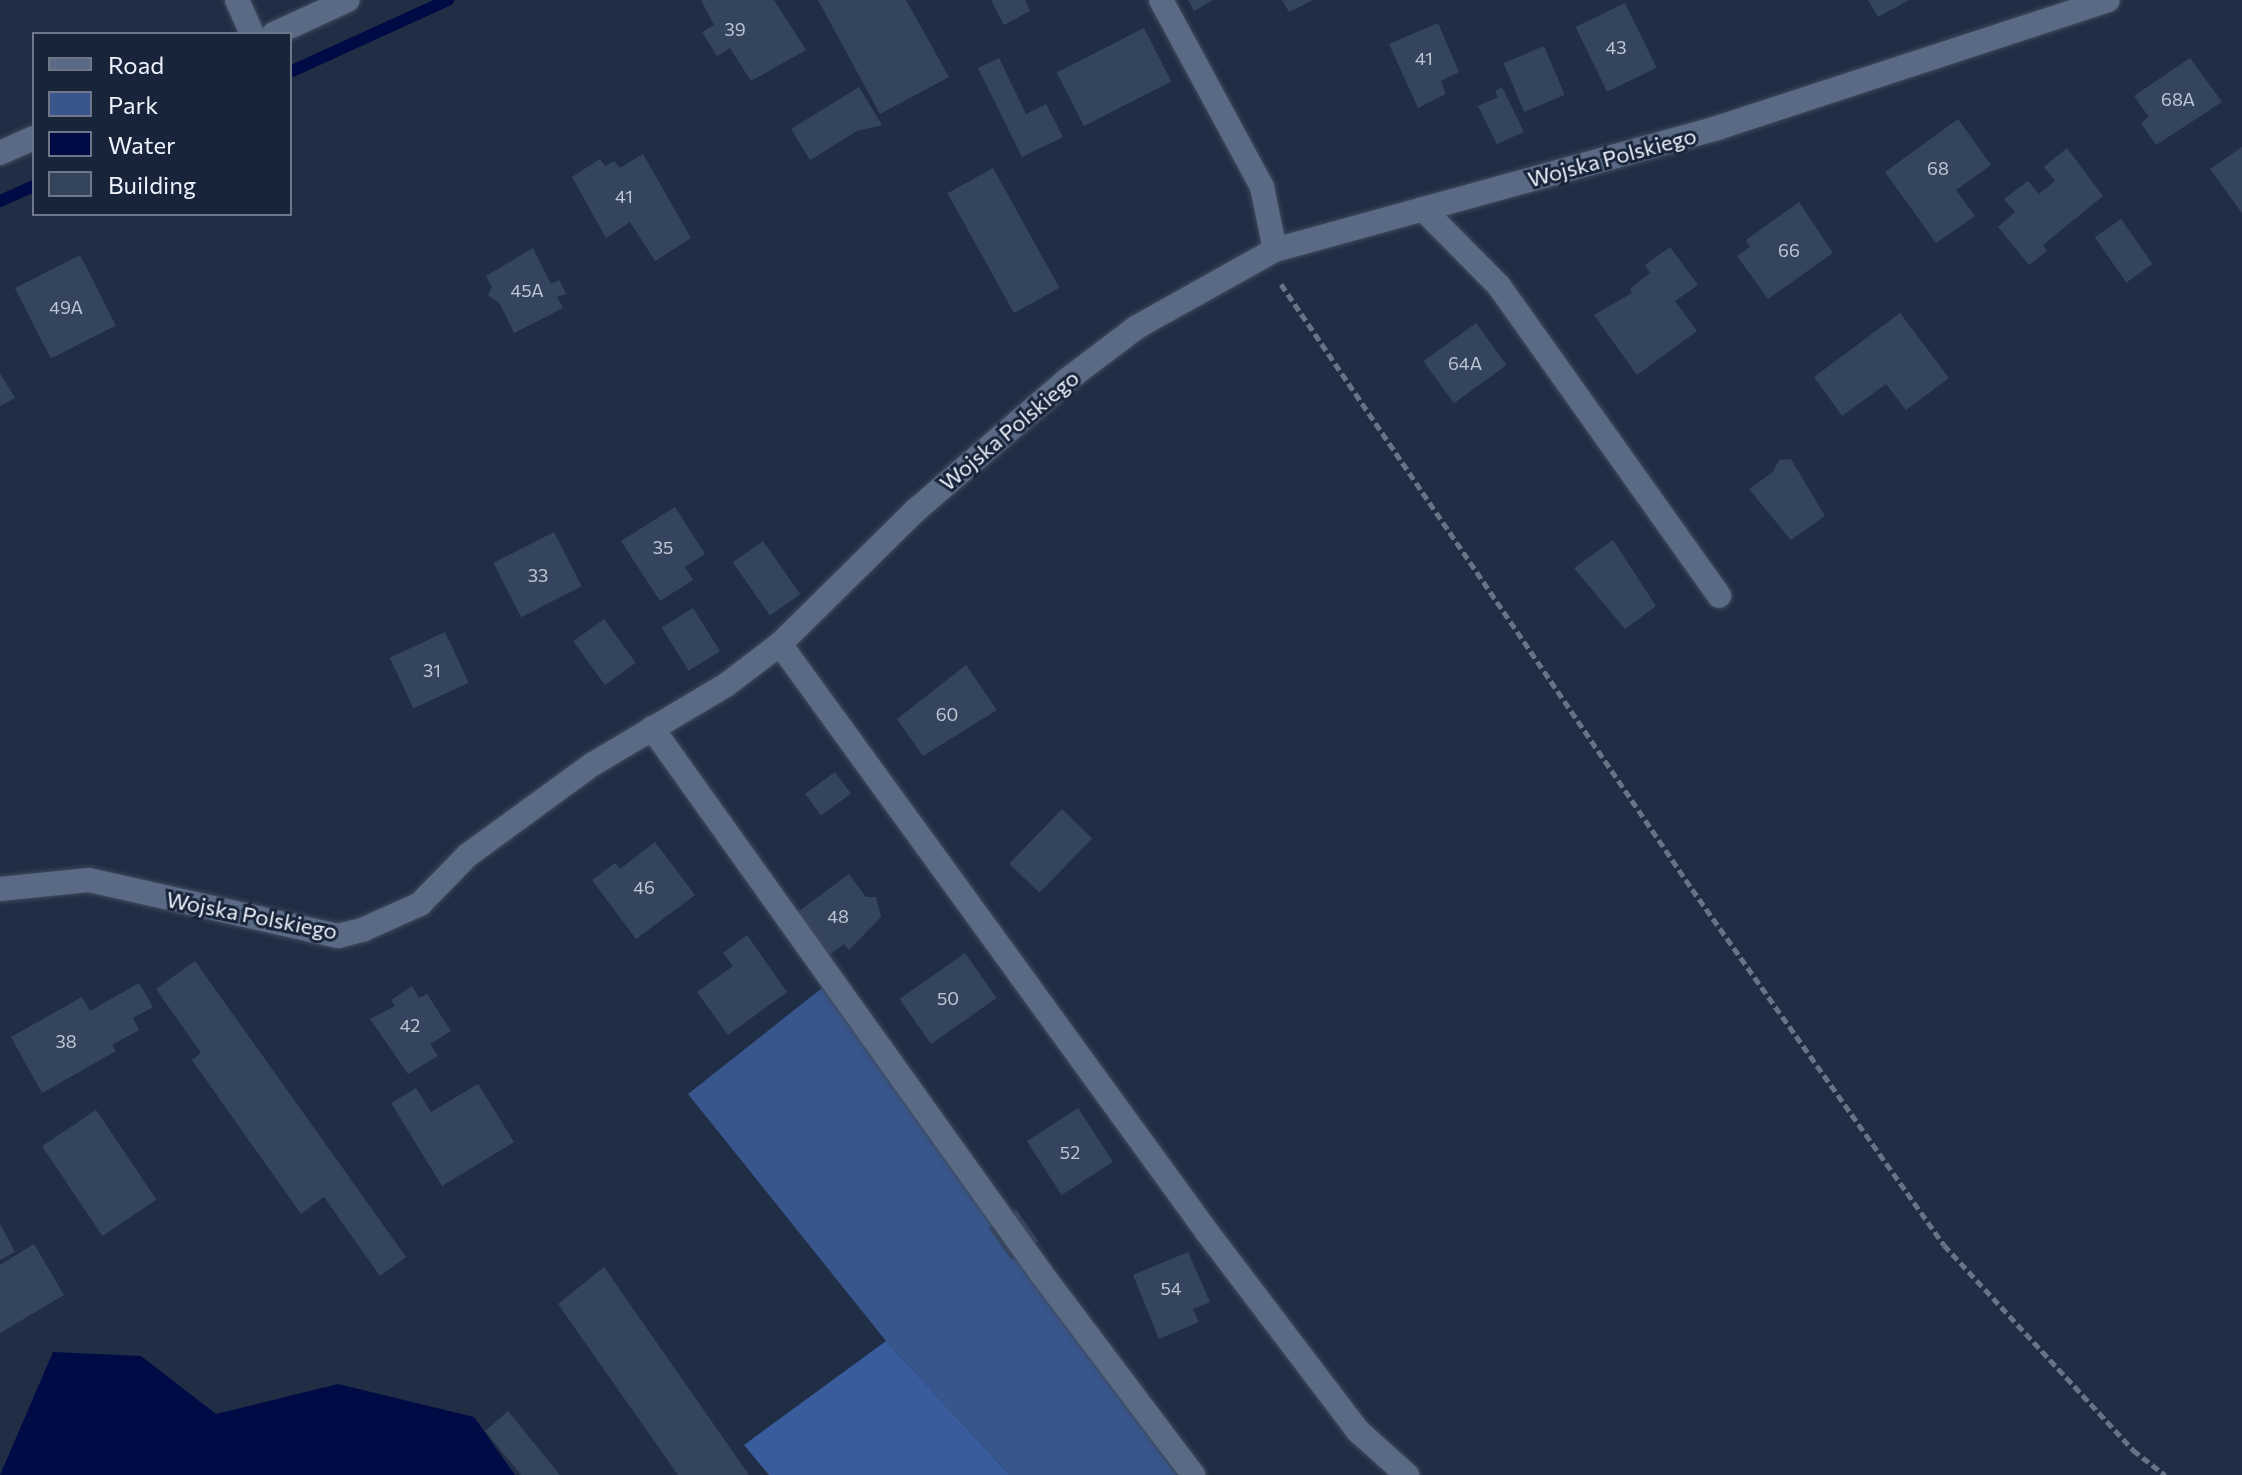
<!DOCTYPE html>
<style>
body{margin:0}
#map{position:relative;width:2242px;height:1475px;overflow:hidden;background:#202e45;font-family:Commissioner,sans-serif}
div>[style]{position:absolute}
.green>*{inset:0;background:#38568c}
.forest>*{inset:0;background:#395c9c}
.water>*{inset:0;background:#000a45}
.stream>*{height:12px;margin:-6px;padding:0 6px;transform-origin:6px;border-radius:6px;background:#000a45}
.building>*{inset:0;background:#35445d;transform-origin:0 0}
.path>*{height:5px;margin-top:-2.5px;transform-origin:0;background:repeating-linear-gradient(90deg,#687385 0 8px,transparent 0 12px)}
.roads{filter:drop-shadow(0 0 2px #404a5d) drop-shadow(0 0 2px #404a5d)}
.minor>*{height:24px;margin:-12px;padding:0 12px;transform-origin:12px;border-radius:12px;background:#5a6a85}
span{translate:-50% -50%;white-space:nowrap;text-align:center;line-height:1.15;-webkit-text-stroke:6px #17243a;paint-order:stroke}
.number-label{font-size:18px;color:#bfc7d4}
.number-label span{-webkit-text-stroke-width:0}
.street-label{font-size:22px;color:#edf3fc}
.legend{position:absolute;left:32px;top:32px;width:260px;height:184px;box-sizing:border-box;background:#17243a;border:2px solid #6d7788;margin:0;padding:10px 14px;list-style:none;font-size:24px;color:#edf3fc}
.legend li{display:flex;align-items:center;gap:16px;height:40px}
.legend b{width:40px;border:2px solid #6d7788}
</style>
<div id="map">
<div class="green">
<div style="clip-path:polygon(822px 988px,1177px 1475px,1010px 1475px,886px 1341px,688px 1094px)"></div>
</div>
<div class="forest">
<div style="clip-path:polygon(886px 1341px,1010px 1475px,769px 1475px,744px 1445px)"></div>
</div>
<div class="water">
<div style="clip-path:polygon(53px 1352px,141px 1356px,216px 1414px,338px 1384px,474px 1417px,515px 1475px,0 1475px)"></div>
</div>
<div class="stream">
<div style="left:290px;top:72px;width:174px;rotate:-24.5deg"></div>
<div style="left:0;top:201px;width:37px;rotate:-24deg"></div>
</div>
<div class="building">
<div style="clip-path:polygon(701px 0,774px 0,806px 50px,751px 81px,730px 48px,717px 56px,702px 32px,714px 25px)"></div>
<div style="clip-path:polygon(818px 0,906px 0,949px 77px,880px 114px)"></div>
<div style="clip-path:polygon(991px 0,1025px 0,1030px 11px,1004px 25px)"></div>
<div style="clip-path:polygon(1188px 0,1213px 0,1194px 11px)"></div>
<div style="clip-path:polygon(1282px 0,1313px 0,1289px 12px)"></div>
<div style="clip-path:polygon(1868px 0,1909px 0,1878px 17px)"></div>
<div style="left:1625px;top:3px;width:72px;height:55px;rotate:64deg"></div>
<div style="clip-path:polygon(1438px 23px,1459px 72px,1441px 81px,1446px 94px,1418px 108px,1389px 44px)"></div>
<div style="left:1144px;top:28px;width:60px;height:98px;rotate:63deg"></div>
<div style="left:1544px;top:46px;width:53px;height:44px;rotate:67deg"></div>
<div style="clip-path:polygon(999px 58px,1026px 114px,1046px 104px,1063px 137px,1022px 157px,978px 68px)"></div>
<div style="clip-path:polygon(2190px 58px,2222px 102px,2156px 145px,2141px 123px,2149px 117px,2134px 96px)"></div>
<div style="clip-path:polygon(859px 87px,882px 125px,857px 131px,810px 160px,791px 129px)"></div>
<div style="clip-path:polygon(1502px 87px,1524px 132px,1497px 144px,1478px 106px,1498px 97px,1495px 91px)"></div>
<div style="clip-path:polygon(1958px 119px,1991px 165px,1956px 190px,1975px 216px,1936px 243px,1885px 172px)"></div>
<div style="clip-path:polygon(2242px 147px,2242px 213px,2210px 169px)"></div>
<div style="clip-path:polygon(2067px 148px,2103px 196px,2043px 245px,2047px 251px,2029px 265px,1998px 227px,2015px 212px,2004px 199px,2028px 181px,2039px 194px,2055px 181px,2044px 167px)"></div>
<div style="clip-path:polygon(643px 154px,691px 238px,655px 261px,630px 222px,606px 238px,572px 177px,600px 159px,605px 166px,614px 161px,620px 168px)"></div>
<div style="left:993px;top:168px;width:137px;height:52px;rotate:61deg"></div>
<div style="clip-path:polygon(1799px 202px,1833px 253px,1768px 299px,1737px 256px,1750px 247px,1746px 240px)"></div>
<div style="left:2121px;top:219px;width:55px;height:32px;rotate:55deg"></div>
<div style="clip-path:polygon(1670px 247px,1698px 285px,1675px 301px,1697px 331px,1637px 375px,1594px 315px,1632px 293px,1630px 289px,1650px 273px,1645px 265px)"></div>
<div style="clip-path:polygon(533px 248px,551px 284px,559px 280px,566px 294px,557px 297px,563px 308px,514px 333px,500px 304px,488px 295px,492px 287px,486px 276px)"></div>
<div style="left:80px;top:255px;width:79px;height:73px;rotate:63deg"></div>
<div style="clip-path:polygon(1900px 313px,1949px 378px,1906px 410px,1886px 384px,1842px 416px,1814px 377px)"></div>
<div style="left:1476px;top:323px;width:52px;height:65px;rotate:54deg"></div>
<div style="clip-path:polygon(0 373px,15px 398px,0 406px)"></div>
<div style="clip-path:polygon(1791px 459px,1825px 516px,1791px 540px,1749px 489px,1773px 472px,1779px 460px)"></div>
<div style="clip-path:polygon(675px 507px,705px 554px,685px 567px,693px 580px,660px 601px,621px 541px)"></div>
<div style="left:554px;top:532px;width:61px;height:68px;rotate:63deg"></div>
<div style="clip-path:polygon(1613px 540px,1656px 606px,1625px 629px,1574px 568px)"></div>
<div style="left:763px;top:541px;width:65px;height:37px;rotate:55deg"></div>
<div style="left:693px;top:608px;width:51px;height:37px;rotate:58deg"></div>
<div style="left:604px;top:619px;width:54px;height:38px;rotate:54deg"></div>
<div style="left:445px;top:632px;width:56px;height:61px;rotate:65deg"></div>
<div style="clip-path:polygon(966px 665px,997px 710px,923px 756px,897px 719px)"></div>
<div style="left:835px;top:772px;width:27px;height:37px;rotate:54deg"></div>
<div style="left:1062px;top:809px;width:42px;height:76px;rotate:44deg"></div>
<div style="clip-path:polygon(655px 842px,695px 895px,636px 939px,592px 880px,615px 863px,620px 869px)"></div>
<div style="clip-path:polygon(849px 874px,866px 897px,876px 897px,881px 917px,849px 950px,844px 944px,827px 957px,795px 914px)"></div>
<div style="clip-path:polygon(747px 935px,787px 992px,728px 1035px,697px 992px,733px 966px,723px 953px)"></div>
<div style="left:965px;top:953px;width:55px;height:80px;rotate:55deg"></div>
<div style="clip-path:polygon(195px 961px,406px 1257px,380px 1276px,324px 1197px,301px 1214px,192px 1060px,201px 1053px,156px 989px)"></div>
<div style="clip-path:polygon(139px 983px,153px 1007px,133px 1018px,139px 1030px,112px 1045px,116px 1051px,42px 1093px,11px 1037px,82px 997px,90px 1011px)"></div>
<div style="clip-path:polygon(412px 986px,419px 998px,427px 994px,451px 1031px,430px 1044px,438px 1056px,408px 1074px,370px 1019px,395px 1006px,391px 1000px)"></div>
<div style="clip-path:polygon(478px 1084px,514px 1142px,442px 1186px,391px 1103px,416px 1088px,431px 1112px)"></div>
<div style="left:1078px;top:1108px;width:64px;height:61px;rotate:57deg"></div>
<div style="left:96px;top:1110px;width:108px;height:65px;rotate:56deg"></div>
<div style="left:1016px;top:1209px;width:39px;height:33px;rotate:55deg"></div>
<div style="clip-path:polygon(0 1224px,15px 1252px,0 1260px)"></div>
<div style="clip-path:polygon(34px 1244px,64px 1295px,0 1333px,0 1265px)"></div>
<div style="clip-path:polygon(1188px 1252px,1210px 1302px,1193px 1309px,1199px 1322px,1159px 1339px,1133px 1275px)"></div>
<div style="clip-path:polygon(604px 1267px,749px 1475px,678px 1475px,558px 1304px)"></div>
<div style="clip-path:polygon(508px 1411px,560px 1475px,521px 1475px,485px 1431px)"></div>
</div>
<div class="path">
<div style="left:1281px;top:284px;width:731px;rotate:55.81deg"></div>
<div style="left:1692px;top:889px;width:436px;rotate:54.7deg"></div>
<div style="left:1944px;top:1245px;width:279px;rotate:47.3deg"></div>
<div style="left:2133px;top:1450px;width:41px;rotate:38deg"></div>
</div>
<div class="roads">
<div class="minor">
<div style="left:237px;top:0;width:37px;rotate:66deg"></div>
<div style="left:1161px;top:0;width:213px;rotate:61.6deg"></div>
<div style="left:1262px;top:187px;width:64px;rotate:78.3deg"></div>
<div style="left:274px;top:34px;width:81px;rotate:-24.7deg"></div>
<div style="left:0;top:153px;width:37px;rotate:-24deg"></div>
<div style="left:1423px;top:209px;width:108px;rotate:45.4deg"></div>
<div style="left:1499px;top:286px;width:380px;rotate:54.6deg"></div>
<div style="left:780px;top:644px;width:727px;rotate:54.01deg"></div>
<div style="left:1207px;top:1232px;width:250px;rotate:52.8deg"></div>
<div style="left:1358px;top:1431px;width:66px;rotate:41.9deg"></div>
<div style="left:652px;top:728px;width:670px;rotate:54.48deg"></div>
<div style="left:1041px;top:1273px;width:253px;rotate:53deg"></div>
<div style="left:0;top:889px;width:89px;rotate:-5.8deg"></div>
<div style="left:89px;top:880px;width:255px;rotate:12.7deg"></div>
<div style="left:338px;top:936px;width:25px;rotate:-14deg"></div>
<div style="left:362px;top:930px;width:64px;rotate:-24.1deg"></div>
<div style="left:420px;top:904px;width:69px;rotate:-45.6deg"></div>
<div style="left:468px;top:855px;width:155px;rotate:-36.1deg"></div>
<div style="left:593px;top:764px;width:155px;rotate:-30.7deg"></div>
<div style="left:726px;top:685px;width:68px;rotate:-37.2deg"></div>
<div style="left:780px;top:644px;width:191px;rotate:-44.6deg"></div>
<div style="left:916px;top:510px;width:199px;rotate:-40.7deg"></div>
<div style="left:1067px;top:380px;width:88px;rotate:-37.1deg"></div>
<div style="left:1137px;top:327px;width:158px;rotate:-29.2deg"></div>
<div style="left:1275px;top:250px;width:459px;rotate:-15.4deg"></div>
<div style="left:1717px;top:128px;width:411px;rotate:-18.1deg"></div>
</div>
</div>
<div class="number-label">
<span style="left:735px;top:29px">39</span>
<span style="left:1616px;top:47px">43</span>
<span style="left:1424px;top:58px">41</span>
<span style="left:2178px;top:99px">68A</span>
<span style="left:1938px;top:168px">68</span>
<span style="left:624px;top:196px">41</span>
<span style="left:1789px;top:250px">66</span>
<span style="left:527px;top:290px">45A</span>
<span style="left:66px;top:307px">49A</span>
<span style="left:1465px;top:363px">64A</span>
<span style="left:663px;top:547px">35</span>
<span style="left:538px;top:575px">33</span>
<span style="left:432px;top:670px">31</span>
<span style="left:947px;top:714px">60</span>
<span style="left:644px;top:887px">46</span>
<span style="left:838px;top:916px">48</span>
<span style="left:948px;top:998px">50</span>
<span style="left:410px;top:1025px">42</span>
<span style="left:66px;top:1041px">38</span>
<span style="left:1070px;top:1152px">52</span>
<span style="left:1171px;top:1288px">54</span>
</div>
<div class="street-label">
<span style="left:1612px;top:157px;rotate:-15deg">Wojska Polskiego</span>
<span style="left:1009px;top:430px;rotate:-40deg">Wojska Polskiego</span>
<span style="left:252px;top:915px;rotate:11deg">Wojska Polskiego</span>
</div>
<ul class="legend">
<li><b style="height:10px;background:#5a6a85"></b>Road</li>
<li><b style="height:22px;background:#38568c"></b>Park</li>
<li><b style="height:22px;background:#000a45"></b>Water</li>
<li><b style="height:22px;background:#35445d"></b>Building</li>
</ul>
</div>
